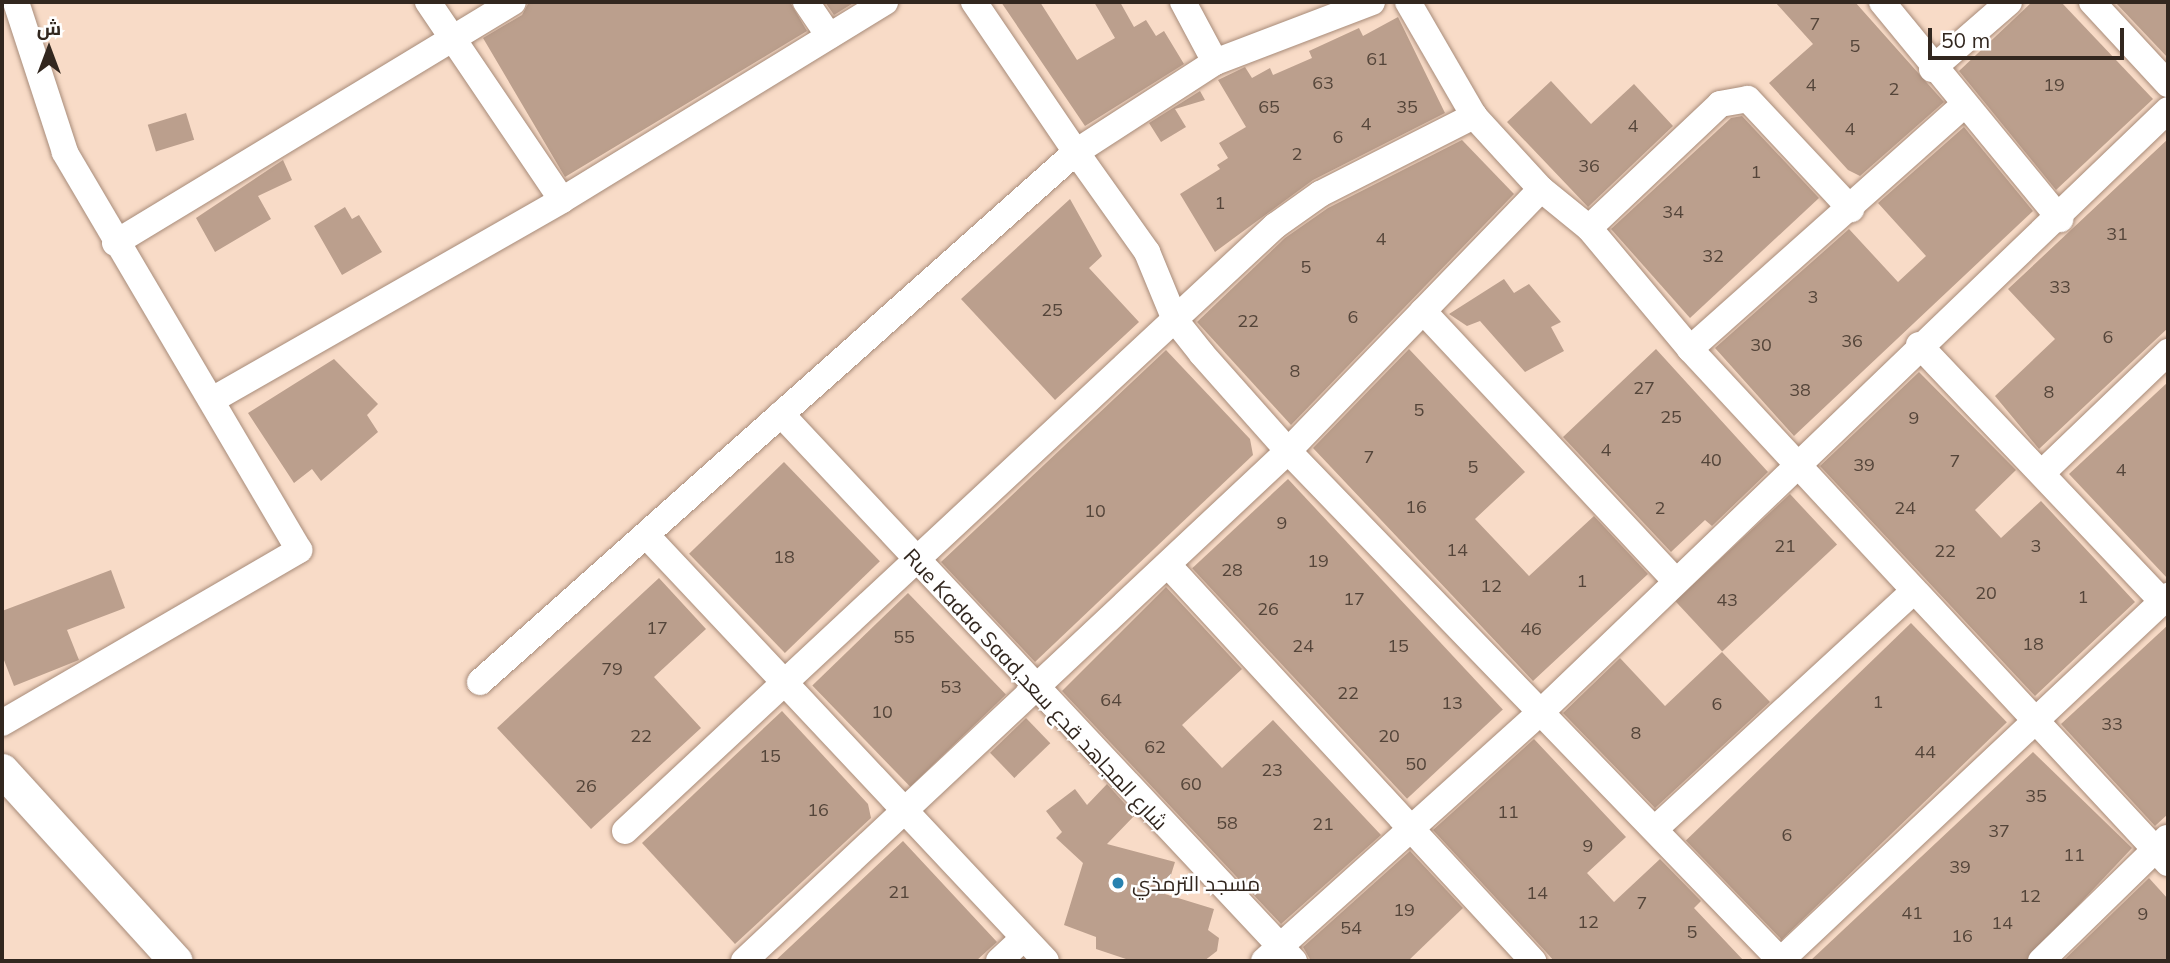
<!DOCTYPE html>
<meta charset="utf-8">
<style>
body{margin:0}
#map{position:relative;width:2170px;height:963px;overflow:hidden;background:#f8dbc7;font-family:Mulish,Cairo,sans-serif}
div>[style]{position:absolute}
.building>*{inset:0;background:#bb9f8d;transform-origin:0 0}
.roads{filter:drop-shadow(0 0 2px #a78b79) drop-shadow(0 0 2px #a78b79)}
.minor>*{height:26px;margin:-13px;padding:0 13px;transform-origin:13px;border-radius:13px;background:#fff}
.tertiary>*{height:33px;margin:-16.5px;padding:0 16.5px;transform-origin:16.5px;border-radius:16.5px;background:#fff}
.dots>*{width:19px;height:19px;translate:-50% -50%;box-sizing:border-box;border:4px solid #fff;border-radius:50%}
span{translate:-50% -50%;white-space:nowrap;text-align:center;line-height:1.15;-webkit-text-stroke:5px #fff;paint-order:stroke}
.number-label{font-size:18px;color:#54453a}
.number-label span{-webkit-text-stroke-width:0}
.street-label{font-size:21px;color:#32271f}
.poi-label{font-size:21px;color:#32271f}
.left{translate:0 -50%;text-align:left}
.frame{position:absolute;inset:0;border:4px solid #32271f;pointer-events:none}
.north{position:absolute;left:14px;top:14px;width:70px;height:70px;-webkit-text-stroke:5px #fff;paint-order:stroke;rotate:0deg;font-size:19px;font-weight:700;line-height:28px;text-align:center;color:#32271f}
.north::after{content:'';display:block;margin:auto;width:24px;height:32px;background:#32271f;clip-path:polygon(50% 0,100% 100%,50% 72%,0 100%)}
.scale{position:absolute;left:1928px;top:28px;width:196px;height:32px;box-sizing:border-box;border:4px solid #32271f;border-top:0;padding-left:9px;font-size:21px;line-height:24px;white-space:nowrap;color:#32271f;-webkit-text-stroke:5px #fff;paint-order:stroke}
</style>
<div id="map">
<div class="building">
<div style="clip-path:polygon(529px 2px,790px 2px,807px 31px,565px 177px,483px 38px,522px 15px)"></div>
<div style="clip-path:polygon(825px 2px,855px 2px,834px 15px)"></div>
<div style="clip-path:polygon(1001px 2px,1040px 2px,1077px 60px,1115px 38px,1094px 2px,1120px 2px,1134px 27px,1146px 20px,1156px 36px,1164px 31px,1184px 64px,1085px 126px)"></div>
<div style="clip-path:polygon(1775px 2px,1855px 2px,1944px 102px,1860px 176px,1848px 170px,1769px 83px,1813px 44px)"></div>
<div style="clip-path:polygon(2032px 2px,2061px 2px,2153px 99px,2056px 190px,1959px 71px)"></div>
<div style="clip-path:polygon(2115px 2px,2168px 2px,2168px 58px)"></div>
<div style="clip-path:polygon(1398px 17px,1445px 113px,1313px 180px,1215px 252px,1180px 194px,1220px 169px,1217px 165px,1228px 158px,1219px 143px,1246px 127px,1218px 80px,1245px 67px,1252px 78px,1270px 68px,1273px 75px,1312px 58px,1309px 51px,1359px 28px,1363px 36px)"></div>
<div style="clip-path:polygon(1551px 81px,1591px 124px,1634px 84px,1673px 126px,1588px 207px,1507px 122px)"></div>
<div style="clip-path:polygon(1200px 91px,1205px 100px,1175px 109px,1186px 127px,1161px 142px,1149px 123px)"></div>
<div style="left:186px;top:113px;width:28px;height:40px;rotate:73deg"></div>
<div style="clip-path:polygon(1742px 116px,1819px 198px,1690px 318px,1611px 229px,1731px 118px)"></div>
<div style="clip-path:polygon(1964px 127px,2033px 211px,1794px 436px,1715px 348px,1849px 229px,1898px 282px,1926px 256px,1878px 203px)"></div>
<div style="clip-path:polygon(2168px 139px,2168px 328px,2039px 449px,1995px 396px,2055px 339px,2008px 289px)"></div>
<div style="clip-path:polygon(1462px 140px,1514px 194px,1291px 425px,1197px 322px,1285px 238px,1328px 208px)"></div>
<div style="clip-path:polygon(283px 160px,292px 180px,258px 196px,271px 219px,215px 252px,196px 218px)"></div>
<div style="clip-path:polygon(1070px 199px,1102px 256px,1089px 268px,1139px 322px,1055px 400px,961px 299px)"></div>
<div style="clip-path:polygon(345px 207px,352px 219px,359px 215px,382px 252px,342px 275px,314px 226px)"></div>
<div style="clip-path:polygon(1504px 279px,1514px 293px,1529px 284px,1561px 322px,1551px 327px,1564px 351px,1525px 372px,1480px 321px,1467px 326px,1449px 314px)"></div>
<div style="clip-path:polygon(1409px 349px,1525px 472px,1475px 519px,1529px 576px,1594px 516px,1648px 574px,1533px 681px,1313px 448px)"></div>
<div style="clip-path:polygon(1656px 349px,1768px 472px,1712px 526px,1705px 520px,1671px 552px,1563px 437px)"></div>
<div style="clip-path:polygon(1166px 350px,1250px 439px,1253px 455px,1035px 662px,941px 562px)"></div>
<div style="clip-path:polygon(334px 359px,378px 404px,367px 415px,378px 432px,321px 481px,312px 469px,294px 483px,248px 413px)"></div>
<div style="clip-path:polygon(1919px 372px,2016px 470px,1975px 510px,2001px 538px,2041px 501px,2135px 602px,2035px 696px,1820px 466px)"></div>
<div style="clip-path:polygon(2168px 382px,2168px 579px,2069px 474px)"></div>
<div style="left:784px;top:462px;width:138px;height:132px;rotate:46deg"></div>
<div style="left:1288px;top:479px;width:315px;height:131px;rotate:47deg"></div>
<div style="left:1790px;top:494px;width:69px;height:157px;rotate:47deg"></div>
<div style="clip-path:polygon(111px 570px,125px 608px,67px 630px,79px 660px,14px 686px,2px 655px,2px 611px)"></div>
<div style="clip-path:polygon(659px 578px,706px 629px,654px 677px,701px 728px,591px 829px,497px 728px)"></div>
<div style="clip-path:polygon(1166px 587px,1242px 669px,1182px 725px,1222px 768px,1273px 720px,1381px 835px,1281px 924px,1062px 691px)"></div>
<div style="left:908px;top:593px;width:141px;height:133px;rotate:46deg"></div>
<div style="left:1911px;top:623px;width:138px;height:313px;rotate:46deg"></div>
<div style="clip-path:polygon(2168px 625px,2168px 814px,2155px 826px,2061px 724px)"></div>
<div style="clip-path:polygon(1722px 652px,1770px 702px,1655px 808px,1563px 713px,1620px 658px,1665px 706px)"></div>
<div style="clip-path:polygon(782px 711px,868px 804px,871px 818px,735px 944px,642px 843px)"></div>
<div style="left:1026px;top:718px;width:35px;height:50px;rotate:46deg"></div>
<div style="clip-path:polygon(1534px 739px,1626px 837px,1587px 873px,1614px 902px,1660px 859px,1701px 901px,1694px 908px,1744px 961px,1554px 961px,1546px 952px,1433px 830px)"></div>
<div style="clip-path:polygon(2033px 752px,2132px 848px,2026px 961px,1810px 961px)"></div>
<div style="clip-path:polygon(1107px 784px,1135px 815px,1107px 844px,1175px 862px,1165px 894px,1214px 909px,1208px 930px,1219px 938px,1217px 951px,1204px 961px,1132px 961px,1096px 949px,1096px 937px,1064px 925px,1083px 863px,1056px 838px,1062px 832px,1046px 811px,1075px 789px,1087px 805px)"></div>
<div style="clip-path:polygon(903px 841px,997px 942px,988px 950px,976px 961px,775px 961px)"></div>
<div style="clip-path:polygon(1410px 851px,1463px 908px,1408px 961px,1311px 961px,1303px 947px)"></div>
<div style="clip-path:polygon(2149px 878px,2168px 899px,2168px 961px,2063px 961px)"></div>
</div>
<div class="roads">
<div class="minor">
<div style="left:428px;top:2px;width:239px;rotate:55.9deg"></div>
<div style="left:806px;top:2px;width:41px;rotate:55.9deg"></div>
<div style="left:974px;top:2px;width:181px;rotate:55.8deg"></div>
<div style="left:1076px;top:152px;width:166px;rotate:-32.9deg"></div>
<div style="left:1215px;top:62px;width:168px;rotate:-20.9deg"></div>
<div style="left:1183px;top:2px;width:68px;rotate:61.9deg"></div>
<div style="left:1408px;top:2px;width:132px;rotate:59.9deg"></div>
<div style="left:1474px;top:116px;width:99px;rotate:47.5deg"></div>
<div style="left:1541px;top:189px;width:62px;rotate:39.1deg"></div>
<div style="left:1589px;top:228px;width:158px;rotate:50.1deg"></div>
<div style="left:1690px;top:349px;width:702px;rotate:47.08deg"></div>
<div style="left:1882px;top:2px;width:281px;rotate:50.6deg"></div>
<div style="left:2092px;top:2px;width:112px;rotate:47.2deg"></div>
<div style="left:1932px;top:69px;width:102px;rotate:-41deg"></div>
<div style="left:1589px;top:228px;width:180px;rotate:-43.4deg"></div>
<div style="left:1720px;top:104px;width:28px;rotate:-10deg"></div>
<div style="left:1748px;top:99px;width:151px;rotate:46.9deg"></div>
<div style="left:115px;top:243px;width:465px;rotate:-31.2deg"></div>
<div style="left:1423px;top:311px;width:370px;rotate:46.9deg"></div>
<div style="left:1919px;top:345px;width:353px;rotate:46.5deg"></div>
<div style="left:1690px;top:349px;width:364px;rotate:-41.7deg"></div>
<div style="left:212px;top:400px;width:403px;rotate:-29.7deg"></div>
<div style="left:562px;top:200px;width:379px;rotate:-31.5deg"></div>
<div style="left:781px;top:414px;width:750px;rotate:46.84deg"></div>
<div style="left:2042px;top:473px;width:175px;rotate:-43.8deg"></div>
<div style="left:646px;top:535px;width:584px;rotate:46.8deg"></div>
<div style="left:1168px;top:565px;width:539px;rotate:47.33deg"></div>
<div style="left:480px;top:682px;width:798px;rotate:-41.65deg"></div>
<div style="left:1076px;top:152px;width:123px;rotate:54.6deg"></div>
<div style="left:1147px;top:252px;width:74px;rotate:67.6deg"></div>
<div style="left:1175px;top:320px;width:43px;rotate:51.5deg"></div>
<div style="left:1202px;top:354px;width:130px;rotate:48.4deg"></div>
<div style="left:1288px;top:451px;width:709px;rotate:45.97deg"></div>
<div style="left:2px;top:723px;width:344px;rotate:-30.2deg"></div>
<div style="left:299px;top:550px;width:462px;rotate:-120.5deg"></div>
<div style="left:65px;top:152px;width:158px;rotate:-108.1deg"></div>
<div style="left:1655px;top:829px;width:352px;rotate:-42.6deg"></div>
<div style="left:625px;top:831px;width:888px;rotate:-42.95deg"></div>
<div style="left:1275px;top:226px;width:55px;rotate:-35.4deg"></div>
<div style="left:1320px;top:194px;width:173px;rotate:-26.9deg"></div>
<div style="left:744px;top:961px;width:746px;rotate:-43.15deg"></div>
<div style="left:1288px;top:451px;width:364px;rotate:-46deg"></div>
<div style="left:999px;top:961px;width:33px;rotate:-43deg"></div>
<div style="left:1264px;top:961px;width:374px;rotate:-42deg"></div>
<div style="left:1542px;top:711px;width:868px;rotate:-43.83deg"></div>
<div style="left:1780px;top:961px;width:533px;rotate:-43.25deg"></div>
<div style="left:2041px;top:961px;width:176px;rotate:-44.3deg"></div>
</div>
<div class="tertiary">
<div style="left:2px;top:770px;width:258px;rotate:47.7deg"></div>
</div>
</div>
<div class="dots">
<div style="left:1118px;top:883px;background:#2882b0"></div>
</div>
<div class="number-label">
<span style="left:1815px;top:24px">7</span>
<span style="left:1855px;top:46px">5</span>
<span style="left:1377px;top:59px">61</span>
<span style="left:1323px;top:83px">63</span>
<span style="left:1811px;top:85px">4</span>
<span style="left:2054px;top:85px">19</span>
<span style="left:1894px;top:89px">2</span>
<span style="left:1269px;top:107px">65</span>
<span style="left:1407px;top:107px">35</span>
<span style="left:1366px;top:124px">4</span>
<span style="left:1633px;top:126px">4</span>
<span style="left:1850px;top:129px">4</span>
<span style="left:1338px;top:137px">6</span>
<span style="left:1297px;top:154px">2</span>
<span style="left:1589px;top:166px">36</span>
<span style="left:1756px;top:172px">1</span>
<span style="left:1220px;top:203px">1</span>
<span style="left:1673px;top:212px">34</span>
<span style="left:2117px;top:234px">31</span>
<span style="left:1381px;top:239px">4</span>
<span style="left:1713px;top:256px">32</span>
<span style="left:1306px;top:267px">5</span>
<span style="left:2060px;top:287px">33</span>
<span style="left:1813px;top:297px">3</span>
<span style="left:1052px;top:310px">25</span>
<span style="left:1353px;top:317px">6</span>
<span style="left:1248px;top:321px">22</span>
<span style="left:2108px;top:337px">6</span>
<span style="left:1852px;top:341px">36</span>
<span style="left:1761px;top:345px">30</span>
<span style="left:1295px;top:371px">8</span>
<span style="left:1644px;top:388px">27</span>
<span style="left:1800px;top:390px">38</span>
<span style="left:2049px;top:392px">8</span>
<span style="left:1419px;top:410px">5</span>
<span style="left:1671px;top:417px">25</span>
<span style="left:1914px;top:418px">9</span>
<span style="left:1606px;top:450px">4</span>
<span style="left:1369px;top:457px">7</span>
<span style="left:1711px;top:460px">40</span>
<span style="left:1955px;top:461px">7</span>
<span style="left:1864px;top:465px">39</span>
<span style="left:1473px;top:467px">5</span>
<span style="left:2121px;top:470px">4</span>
<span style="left:1416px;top:507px">16</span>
<span style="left:1660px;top:508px">2</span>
<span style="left:1905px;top:508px">24</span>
<span style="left:1095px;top:511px">10</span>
<span style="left:1282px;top:523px">9</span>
<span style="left:1785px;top:546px">21</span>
<span style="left:2036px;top:546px">3</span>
<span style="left:1457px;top:550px">14</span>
<span style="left:1945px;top:551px">22</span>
<span style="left:784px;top:557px">18</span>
<span style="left:1318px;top:561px">19</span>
<span style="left:1232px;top:570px">28</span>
<span style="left:1582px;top:581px">1</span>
<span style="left:1491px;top:586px">12</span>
<span style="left:1986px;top:593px">20</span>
<span style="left:2083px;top:597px">1</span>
<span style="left:1354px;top:599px">17</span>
<span style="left:1727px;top:600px">43</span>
<span style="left:1268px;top:609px">26</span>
<span style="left:657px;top:628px">17</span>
<span style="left:1531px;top:629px">46</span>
<span style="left:904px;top:637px">55</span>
<span style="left:2033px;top:644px">18</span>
<span style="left:1303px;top:646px">24</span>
<span style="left:1398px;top:646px">15</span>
<span style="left:612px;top:669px">79</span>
<span style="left:951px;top:687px">53</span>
<span style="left:1348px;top:693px">22</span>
<span style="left:1111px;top:700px">64</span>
<span style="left:1878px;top:702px">1</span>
<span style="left:1452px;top:703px">13</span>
<span style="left:1717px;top:704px">6</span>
<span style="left:882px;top:712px">10</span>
<span style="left:2112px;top:724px">33</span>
<span style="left:1636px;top:733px">8</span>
<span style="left:641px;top:736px">22</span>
<span style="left:1389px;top:736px">20</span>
<span style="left:1155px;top:747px">62</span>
<span style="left:1925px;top:752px">44</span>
<span style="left:770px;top:756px">15</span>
<span style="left:1416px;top:764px">50</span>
<span style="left:1272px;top:770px">23</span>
<span style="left:1191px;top:784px">60</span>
<span style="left:586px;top:786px">26</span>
<span style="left:2036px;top:796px">35</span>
<span style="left:818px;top:810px">16</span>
<span style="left:1508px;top:812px">11</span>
<span style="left:1227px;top:823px">58</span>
<span style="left:1323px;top:824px">21</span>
<span style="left:1999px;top:831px">37</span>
<span style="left:1787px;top:835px">6</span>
<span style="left:1588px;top:846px">9</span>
<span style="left:2074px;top:855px">11</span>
<span style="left:1960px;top:867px">39</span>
<span style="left:899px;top:892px">21</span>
<span style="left:1537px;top:893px">14</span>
<span style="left:2030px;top:896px">12</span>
<span style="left:1642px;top:903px">7</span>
<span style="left:1404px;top:910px">19</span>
<span style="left:1912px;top:913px">41</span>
<span style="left:2143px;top:914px">9</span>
<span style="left:1588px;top:922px">12</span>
<span style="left:2002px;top:923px">14</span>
<span style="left:1351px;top:928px">54</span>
<span style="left:1692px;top:932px">5</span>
<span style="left:1962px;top:936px">16</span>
</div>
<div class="street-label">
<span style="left:1036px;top:689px;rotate:47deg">Rue Kadaa Saad,شارع المجاهد قدع سعد</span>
</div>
<div class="poi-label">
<span class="left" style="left:1132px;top:883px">مسجد الترمذي</span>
</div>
<div class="frame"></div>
<div class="north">ش</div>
<div class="scale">50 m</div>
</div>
